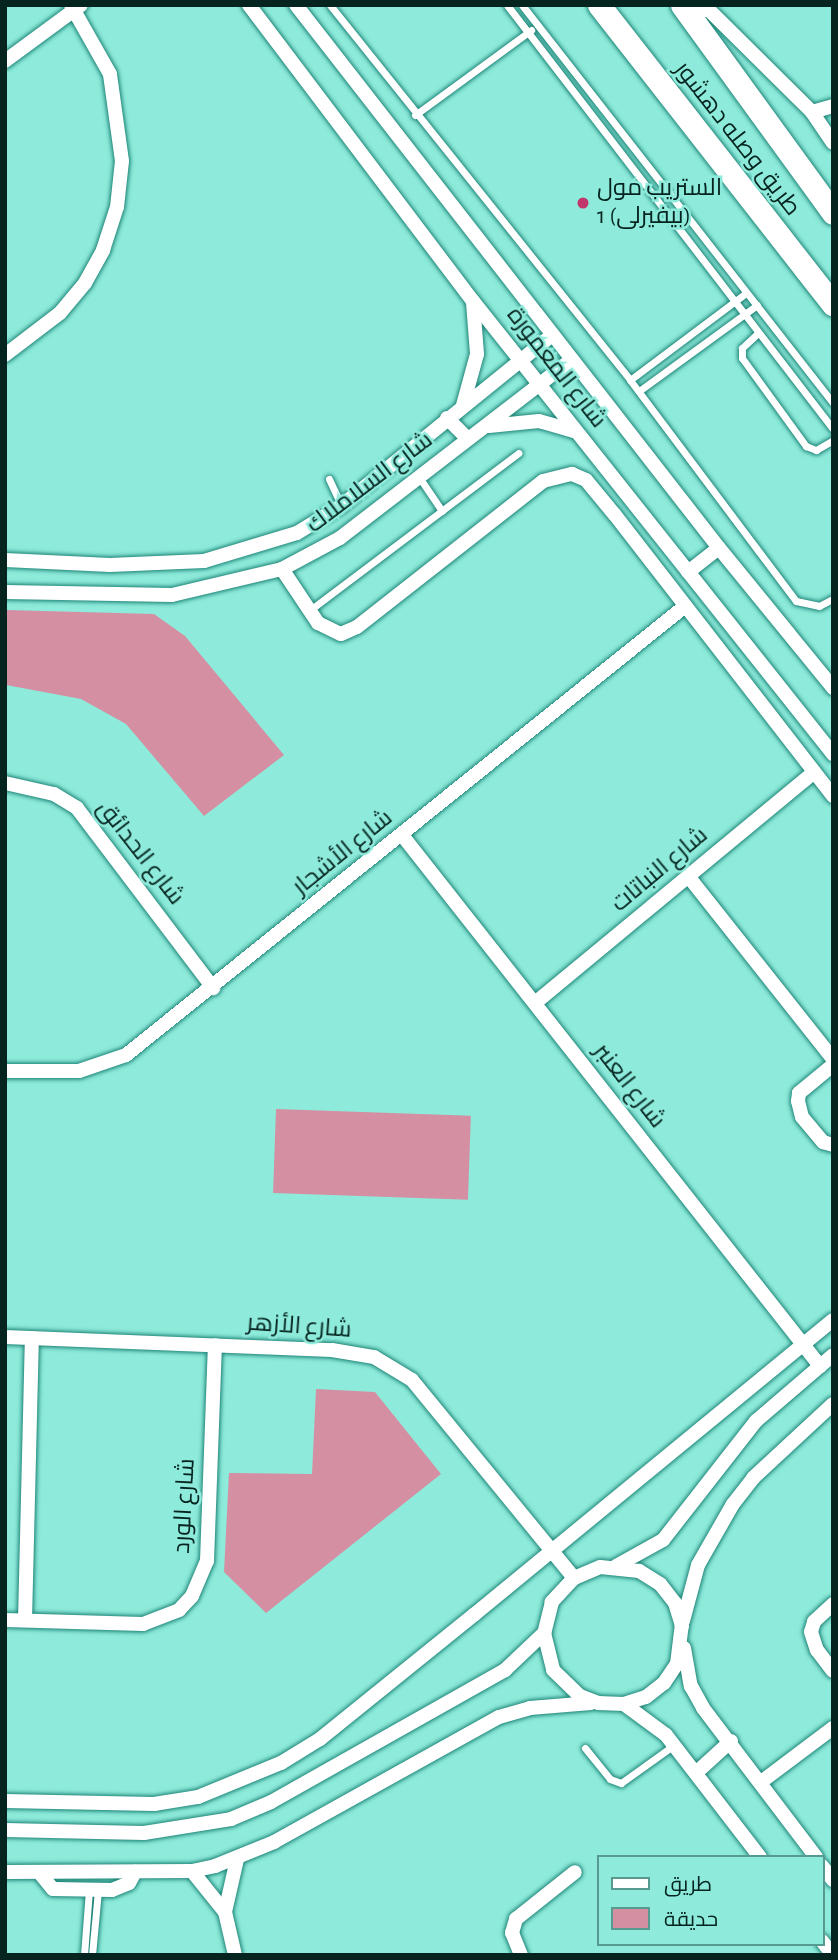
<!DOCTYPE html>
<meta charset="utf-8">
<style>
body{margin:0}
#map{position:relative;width:838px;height:1960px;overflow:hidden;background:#8eebdb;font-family:"Alegreya Sans",Cairo,sans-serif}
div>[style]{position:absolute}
.green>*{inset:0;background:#d58fa2;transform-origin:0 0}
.roads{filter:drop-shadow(0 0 2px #1e8578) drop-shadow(0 0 2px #1e8578)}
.lane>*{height:7px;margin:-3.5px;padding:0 3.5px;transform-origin:3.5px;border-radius:3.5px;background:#fff}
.street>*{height:14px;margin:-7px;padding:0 7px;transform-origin:7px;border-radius:7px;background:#fff}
.primary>*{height:23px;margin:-11.5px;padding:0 11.5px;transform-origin:11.5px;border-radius:11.5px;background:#fff}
.dots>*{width:19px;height:19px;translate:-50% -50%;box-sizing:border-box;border:4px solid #8eebdb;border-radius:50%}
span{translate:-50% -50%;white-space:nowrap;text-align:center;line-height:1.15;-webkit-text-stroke:5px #8eebdb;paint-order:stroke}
.street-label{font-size:24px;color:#05241f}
.poi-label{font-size:24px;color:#05241f}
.left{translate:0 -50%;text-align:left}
.frame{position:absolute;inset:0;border:7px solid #05241f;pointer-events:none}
.legend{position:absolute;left:597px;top:1855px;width:228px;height:91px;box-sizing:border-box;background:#8eebdb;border:2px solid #579b90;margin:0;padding:9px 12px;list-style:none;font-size:21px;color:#05241f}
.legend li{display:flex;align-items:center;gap:14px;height:35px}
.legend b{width:35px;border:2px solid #579b90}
</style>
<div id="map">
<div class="green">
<div style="clip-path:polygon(7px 610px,154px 614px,185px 636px,284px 755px,204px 816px,126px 724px,81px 699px,6px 685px)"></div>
<div style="left:276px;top:1109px;width:195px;height:84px;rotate:2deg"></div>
<div style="clip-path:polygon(316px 1389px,375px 1392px,441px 1474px,266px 1613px,224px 1572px,229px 1473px,312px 1474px)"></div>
</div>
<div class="roads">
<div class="lane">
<div style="left:330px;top:5px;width:480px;rotate:51.3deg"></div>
<div style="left:630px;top:380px;width:276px;rotate:53.1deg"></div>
<div style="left:796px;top:601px;width:24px;rotate:12deg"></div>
<div style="left:819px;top:606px;width:16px;rotate:-27deg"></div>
<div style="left:507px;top:5px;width:535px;rotate:52.44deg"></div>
<div style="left:522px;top:5px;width:505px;rotate:52deg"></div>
<div style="left:415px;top:115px;width:144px;rotate:-36.2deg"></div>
<div style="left:758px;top:333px;width:22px;rotate:137deg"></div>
<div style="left:742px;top:348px;width:10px;rotate:90deg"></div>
<div style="left:742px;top:358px;width:109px;rotate:54deg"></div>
<div style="left:806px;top:446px;width:11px;rotate:22deg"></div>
<div style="left:816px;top:450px;width:20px;rotate:-30deg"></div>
<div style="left:630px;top:380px;width:145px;rotate:-36.9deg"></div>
<div style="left:639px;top:391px;width:146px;rotate:-36.1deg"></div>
<div style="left:419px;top:477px;width:41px;rotate:55.9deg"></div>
<div style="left:329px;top:479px;width:29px;rotate:65deg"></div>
<div style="left:310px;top:610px;width:261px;rotate:-37deg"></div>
<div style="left:585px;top:1748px;width:40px;rotate:51deg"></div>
<div style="left:610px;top:1779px;width:12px;rotate:20deg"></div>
<div style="left:621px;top:1783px;width:65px;rotate:-35.6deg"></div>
<div style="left:84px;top:1955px;width:65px;rotate:-85.6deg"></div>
<div style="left:92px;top:1955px;width:65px;rotate:-84.7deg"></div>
</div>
<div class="street">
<div style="left:249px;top:5px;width:371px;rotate:52.9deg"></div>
<div style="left:473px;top:301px;width:579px;rotate:51.53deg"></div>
<div style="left:296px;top:5px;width:688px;rotate:52.08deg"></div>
<div style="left:719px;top:548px;width:181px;rotate:50.8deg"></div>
<div style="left:684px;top:8px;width:25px;rotate:5deg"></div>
<div style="left:709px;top:10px;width:145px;rotate:44.7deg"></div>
<div style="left:812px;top:112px;width:37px;rotate:56deg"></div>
<div style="left:5px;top:61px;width:94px;rotate:-36.4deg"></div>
<div style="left:812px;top:112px;width:22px;rotate:-16deg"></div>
<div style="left:5px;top:355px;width:69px;rotate:-37.4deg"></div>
<div style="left:60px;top:313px;width:39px;rotate:-50deg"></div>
<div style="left:85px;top:283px;width:38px;rotate:-61deg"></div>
<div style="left:103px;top:250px;width:45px;rotate:-72deg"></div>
<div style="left:117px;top:207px;width:46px;rotate:-83.8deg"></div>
<div style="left:122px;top:161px;width:88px;rotate:-97.9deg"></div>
<div style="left:110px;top:74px;width:79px;rotate:-119.5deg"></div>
<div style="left:463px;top:405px;width:53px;rotate:-74.6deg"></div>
<div style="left:477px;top:354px;width:52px;rotate:-94.4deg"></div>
<div style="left:447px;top:418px;width:28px;rotate:45deg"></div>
<div style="left:489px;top:426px;width:50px;rotate:-5.7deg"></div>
<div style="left:539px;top:421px;width:37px;rotate:16deg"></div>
<div style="left:5px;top:560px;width:105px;rotate:2.7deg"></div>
<div style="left:110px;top:565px;width:94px;rotate:-2.4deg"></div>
<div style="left:204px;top:561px;width:97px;rotate:-16.8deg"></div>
<div style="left:297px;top:533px;width:52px;rotate:-31.5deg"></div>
<div style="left:341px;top:506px;width:272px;rotate:-39deg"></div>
<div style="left:282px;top:569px;width:65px;rotate:56.3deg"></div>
<div style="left:318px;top:623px;width:25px;rotate:26deg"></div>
<div style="left:341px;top:634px;width:17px;rotate:-24deg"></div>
<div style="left:357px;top:627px;width:236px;rotate:-38.1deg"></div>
<div style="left:543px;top:481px;width:30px;rotate:-14deg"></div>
<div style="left:572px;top:474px;width:15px;rotate:23deg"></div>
<div style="left:586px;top:480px;width:45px;rotate:50.4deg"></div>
<div style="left:615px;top:515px;width:356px;rotate:52.2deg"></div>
<div style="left:688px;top:572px;width:39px;rotate:-38deg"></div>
<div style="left:5px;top:592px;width:167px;rotate:1deg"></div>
<div style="left:172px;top:595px;width:113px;rotate:-13.3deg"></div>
<div style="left:282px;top:569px;width:66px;rotate:-28.1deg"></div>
<div style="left:340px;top:538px;width:292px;rotate:-37.6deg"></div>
<div style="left:5px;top:783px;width:50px;rotate:12.7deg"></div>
<div style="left:54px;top:794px;width:27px;rotate:31deg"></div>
<div style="left:77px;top:808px;width:226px;rotate:52.9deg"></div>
<div style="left:402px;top:835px;width:676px;rotate:51.79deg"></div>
<div style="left:688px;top:876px;width:233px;rotate:51.6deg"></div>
<div style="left:535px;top:1003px;width:362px;rotate:-39.6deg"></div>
<div style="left:833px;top:1065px;width:44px;rotate:140.5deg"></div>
<div style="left:799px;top:1093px;width:8px;rotate:97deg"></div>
<div style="left:798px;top:1101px;width:16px;rotate:76deg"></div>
<div style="left:802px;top:1117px;width:33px;rotate:50deg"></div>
<div style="left:823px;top:1142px;width:10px;rotate:17deg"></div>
<div style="left:5px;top:1071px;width:74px"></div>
<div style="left:79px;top:1071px;width:50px;rotate:-18.8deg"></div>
<div style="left:126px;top:1055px;width:716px;rotate:-38.76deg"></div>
<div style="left:5px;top:1337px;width:327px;rotate:2.3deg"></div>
<div style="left:332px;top:1350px;width:43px;rotate:9.5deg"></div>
<div style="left:374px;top:1357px;width:44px;rotate:31.2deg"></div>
<div style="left:412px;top:1380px;width:256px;rotate:50.7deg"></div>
<div style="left:616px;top:1566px;width:54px;rotate:-29deg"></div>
<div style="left:663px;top:1540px;width:151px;rotate:-52deg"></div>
<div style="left:756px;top:1421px;width:101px;rotate:-40.6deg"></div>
<div style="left:833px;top:1604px;width:26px;rotate:137deg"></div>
<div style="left:814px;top:1622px;width:10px;rotate:107deg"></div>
<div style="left:811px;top:1632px;width:19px;rotate:72deg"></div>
<div style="left:817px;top:1650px;width:26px;rotate:53deg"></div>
<div style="left:5px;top:1620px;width:138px;rotate:1.7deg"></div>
<div style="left:143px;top:1624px;width:39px;rotate:-21deg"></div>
<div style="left:179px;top:1610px;width:19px;rotate:-47deg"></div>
<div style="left:192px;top:1596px;width:38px;rotate:-67deg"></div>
<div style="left:207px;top:1561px;width:216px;rotate:-87.9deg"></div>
<div style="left:25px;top:1620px;width:282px;rotate:-88.6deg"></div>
<div style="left:683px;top:1621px;width:58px;rotate:-75deg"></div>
<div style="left:698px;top:1565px;width:70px;rotate:-60.2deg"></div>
<div style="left:733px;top:1504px;width:33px;rotate:-52deg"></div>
<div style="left:753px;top:1478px;width:109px;rotate:-42.8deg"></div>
<div style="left:684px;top:1648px;width:39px;rotate:80deg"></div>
<div style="left:691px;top:1686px;width:25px;rotate:61deg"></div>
<div style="left:703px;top:1708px;width:187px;rotate:52.8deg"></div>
<div style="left:624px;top:1704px;width:23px;rotate:-18deg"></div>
<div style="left:646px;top:1697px;width:23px;rotate:-38deg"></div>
<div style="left:664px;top:1683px;width:23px;rotate:-56deg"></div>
<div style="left:677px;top:1664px;width:38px;rotate:-83deg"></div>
<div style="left:682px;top:1626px;width:24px;rotate:-107deg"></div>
<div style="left:675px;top:1603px;width:24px;rotate:-128deg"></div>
<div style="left:660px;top:1584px;width:25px;rotate:-148deg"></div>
<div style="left:639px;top:1571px;width:39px;rotate:-174deg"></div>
<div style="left:600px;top:1567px;width:28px;rotate:157deg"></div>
<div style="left:574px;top:1578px;width:33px;rotate:133deg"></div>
<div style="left:552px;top:1602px;width:32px;rotate:104deg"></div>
<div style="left:544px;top:1633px;width:38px;rotate:76deg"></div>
<div style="left:553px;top:1670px;width:37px;rotate:44deg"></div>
<div style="left:580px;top:1696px;width:19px;rotate:21deg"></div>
<div style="left:598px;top:1703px;width:26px;rotate:2deg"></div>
<div style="left:624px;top:1704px;width:52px;rotate:36.4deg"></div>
<div style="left:666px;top:1735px;width:154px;rotate:52.4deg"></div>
<div style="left:697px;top:1772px;width:46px;rotate:-42.4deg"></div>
<div style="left:761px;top:1782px;width:90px;rotate:-36.9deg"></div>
<div style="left:5px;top:1801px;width:149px;rotate:1.2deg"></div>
<div style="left:154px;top:1804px;width:45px;rotate:-9deg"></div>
<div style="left:198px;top:1797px;width:90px;rotate:-22.3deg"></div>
<div style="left:281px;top:1763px;width:46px;rotate:-31.6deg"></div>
<div style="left:320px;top:1739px;width:199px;rotate:-38.9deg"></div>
<div style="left:475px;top:1614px;width:463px;rotate:-39.4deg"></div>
<div style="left:5px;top:1830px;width:139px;rotate:1.2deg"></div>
<div style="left:144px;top:1833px;width:88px;rotate:-9.1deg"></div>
<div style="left:231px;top:1819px;width:43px;rotate:-23deg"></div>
<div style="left:271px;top:1802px;width:269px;rotate:-29.4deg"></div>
<div style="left:505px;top:1670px;width:54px;rotate:-43.5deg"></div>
<div style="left:822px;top:1866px;width:18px;rotate:52deg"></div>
<div style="left:192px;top:1871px;width:53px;rotate:51.2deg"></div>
<div style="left:5px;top:1872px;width:187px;rotate:-0.3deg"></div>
<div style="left:192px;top:1871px;width:24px;rotate:-12deg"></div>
<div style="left:215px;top:1866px;width:64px;rotate:-22.1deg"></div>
<div style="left:274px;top:1842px;width:257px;rotate:-29.1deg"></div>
<div style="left:499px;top:1717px;width:32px;rotate:-16deg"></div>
<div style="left:530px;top:1708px;width:61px;rotate:-4.7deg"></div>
<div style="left:39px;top:1872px;width:22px;rotate:51deg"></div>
<div style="left:53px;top:1889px;width:59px;rotate:1deg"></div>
<div style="left:112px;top:1890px;width:18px;rotate:-22deg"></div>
<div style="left:129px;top:1883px;width:13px;rotate:-61deg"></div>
<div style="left:822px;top:1941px;width:18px;rotate:52deg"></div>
<div style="left:235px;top:1955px;width:44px;rotate:-103.1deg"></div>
<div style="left:225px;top:1912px;width:54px;rotate:-77.2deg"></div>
<div style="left:521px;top:1955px;width:24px;rotate:-112deg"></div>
<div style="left:512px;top:1933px;width:15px;rotate:-74deg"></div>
<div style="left:516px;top:1919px;width:75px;rotate:-38.5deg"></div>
</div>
<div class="primary">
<div style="left:599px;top:5px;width:380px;rotate:52deg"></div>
<div style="left:682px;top:5px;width:257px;rotate:54deg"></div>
</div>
</div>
<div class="dots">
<div style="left:583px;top:203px;background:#c1366b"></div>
</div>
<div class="street-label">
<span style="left:737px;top:139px;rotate:52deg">طريق وصله دهشور</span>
<span style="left:556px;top:368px;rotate:52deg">شارع المعمورة</span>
<span style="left:370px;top:483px;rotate:-37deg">شارع السلاملاك</span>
<span style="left:140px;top:853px;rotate:52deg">شارع الحدائق</span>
<span style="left:343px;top:853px;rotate:-39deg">شارع الأشجار</span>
<span style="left:660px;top:870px;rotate:-40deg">شارع النباتات</span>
<span style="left:629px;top:1086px;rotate:52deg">شارع العنبر</span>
<span style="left:299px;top:1327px;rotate:4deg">شارع الأزهر</span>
<span style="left:185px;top:1506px;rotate:-87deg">شارع الورد</span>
</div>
<div class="poi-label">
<span class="left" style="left:597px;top:203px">الستريب مول<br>1 (بيفيرلى)</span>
</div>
<div class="frame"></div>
<ul class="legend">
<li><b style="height:9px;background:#fff"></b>طريق</li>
<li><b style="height:19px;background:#d58fa2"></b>حديقة</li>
</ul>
</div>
